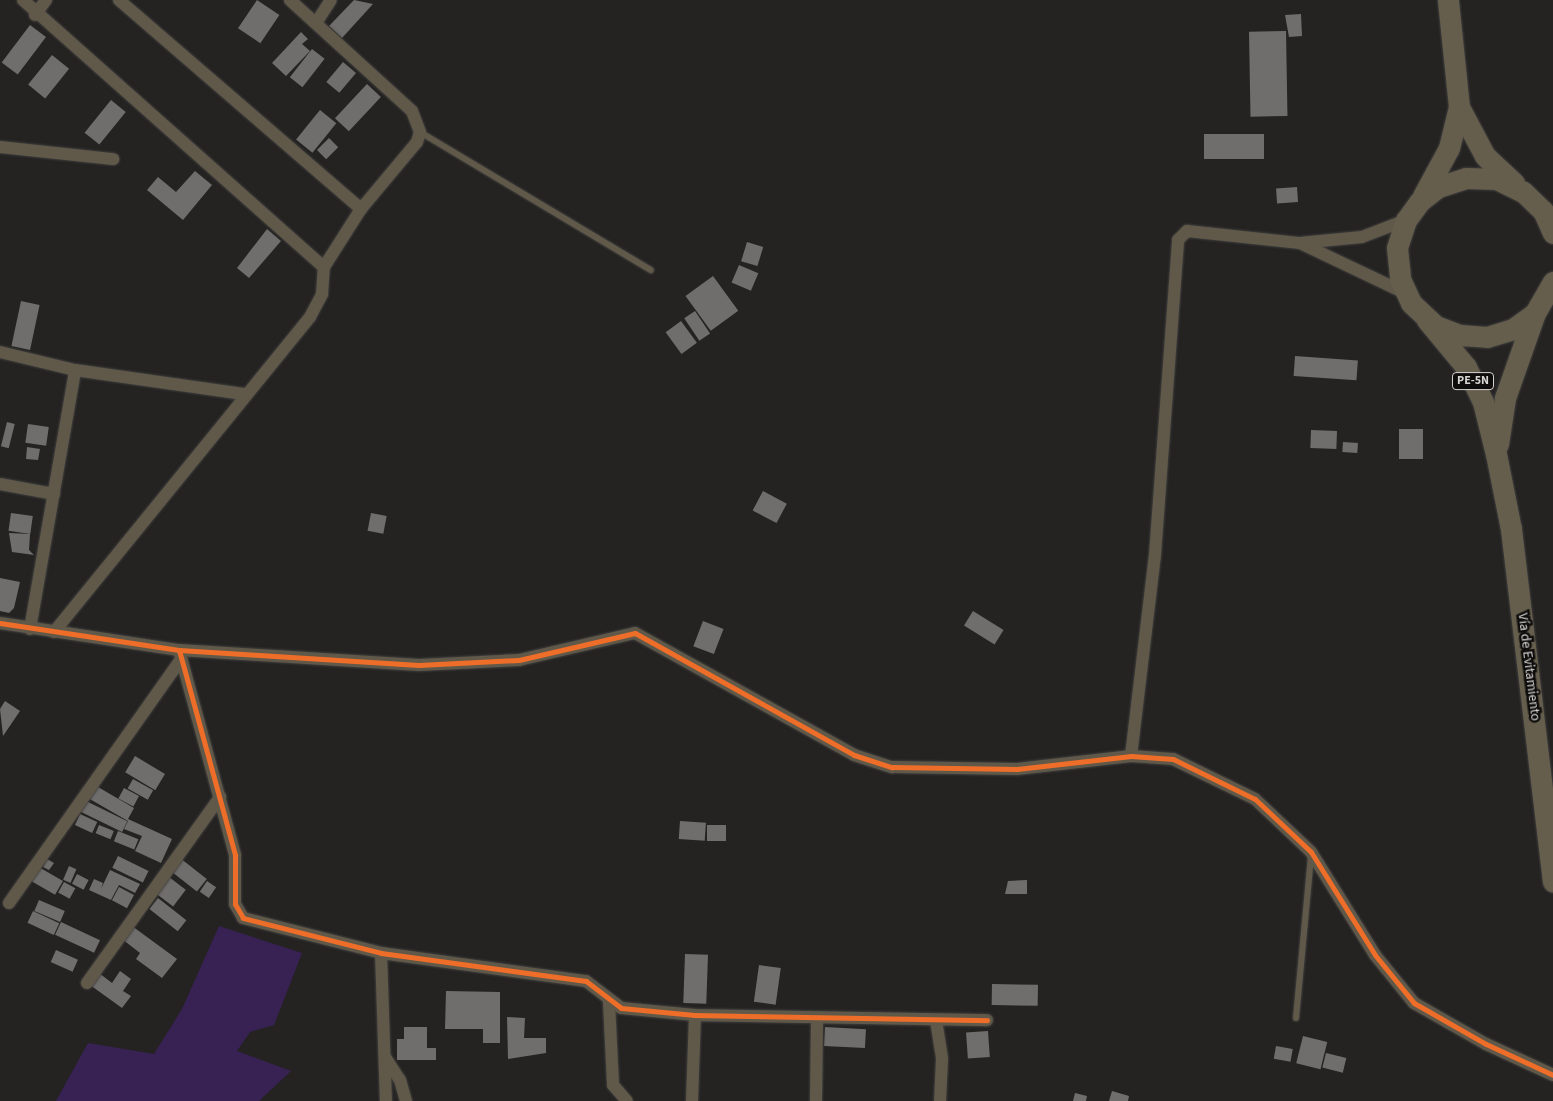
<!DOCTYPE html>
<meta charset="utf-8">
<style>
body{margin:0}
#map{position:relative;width:1553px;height:1101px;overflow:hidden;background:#242322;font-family:"Source Sans 3",sans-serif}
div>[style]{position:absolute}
.green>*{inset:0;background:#382153}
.building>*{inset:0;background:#6f6e6d;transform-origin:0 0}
.roads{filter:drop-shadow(0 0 1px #403f3e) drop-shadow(0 0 1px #403f3e)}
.service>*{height:6px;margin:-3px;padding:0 3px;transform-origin:3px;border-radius:3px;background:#605949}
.minor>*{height:12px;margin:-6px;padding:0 6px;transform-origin:6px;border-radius:6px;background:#605949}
.trunk>*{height:21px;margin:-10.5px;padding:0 10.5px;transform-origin:10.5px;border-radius:10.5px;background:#665e4c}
.cycleway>*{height:5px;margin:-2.5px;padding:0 2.5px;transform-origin:2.5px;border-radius:2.5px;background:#ee6e29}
span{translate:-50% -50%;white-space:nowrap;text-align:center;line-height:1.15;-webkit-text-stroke:5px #0e0d0c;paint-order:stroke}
.shield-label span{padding:1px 4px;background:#0e0d0c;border:1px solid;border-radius:4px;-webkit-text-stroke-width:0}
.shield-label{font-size:12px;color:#d6d5d4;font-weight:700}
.street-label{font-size:14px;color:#d6d5d4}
</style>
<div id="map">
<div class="green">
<div style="clip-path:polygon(219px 926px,302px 953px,274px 1025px,250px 1032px,237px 1051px,291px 1071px,259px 1101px,56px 1101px,88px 1043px,154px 1054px,182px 1009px)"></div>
</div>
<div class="building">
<div style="left:257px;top:0;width:27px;height:34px;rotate:34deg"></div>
<div style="clip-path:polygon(354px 0,373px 4px,342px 38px,329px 26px)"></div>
<div style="clip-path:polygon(1301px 14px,1302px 36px,1289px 37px,1285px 15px)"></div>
<div style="left:30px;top:25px;width:20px;height:47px;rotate:37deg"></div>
<div style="left:1286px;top:31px;width:85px;height:37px;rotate:89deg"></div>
<div style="clip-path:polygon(301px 32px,308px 39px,302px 44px,310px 51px,286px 76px,272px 63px)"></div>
<div style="left:312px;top:49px;width:16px;height:36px;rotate:38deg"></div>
<div style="left:52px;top:55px;width:22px;height:38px;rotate:39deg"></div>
<div style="left:343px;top:62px;width:17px;height:26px;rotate:40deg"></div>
<div style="left:367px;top:84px;width:19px;height:47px;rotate:43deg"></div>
<div style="left:111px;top:100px;width:19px;height:42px;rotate:39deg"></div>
<div style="left:320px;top:110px;width:21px;height:38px;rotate:39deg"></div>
<div style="left:1204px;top:134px;width:60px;height:25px"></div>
<div style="left:329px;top:138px;width:13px;height:17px;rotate:45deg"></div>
<div style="clip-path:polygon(195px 171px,212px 185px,183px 220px,147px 190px,158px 177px,176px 192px)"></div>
<div style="left:1297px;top:187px;width:15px;height:21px;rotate:86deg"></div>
<div style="clip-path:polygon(267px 229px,281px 241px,249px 278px,237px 268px)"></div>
<div style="left:747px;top:242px;width:17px;height:20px;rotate:17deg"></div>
<div style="left:739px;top:265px;width:21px;height:19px;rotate:23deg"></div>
<div style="left:713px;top:276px;width:43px;height:34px;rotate:54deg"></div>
<div style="left:21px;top:301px;width:19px;height:46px;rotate:12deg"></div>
<div style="left:695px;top:311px;width:27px;height:13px;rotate:56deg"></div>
<div style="left:681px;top:321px;width:27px;height:19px;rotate:54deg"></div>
<div style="left:1295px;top:356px;width:63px;height:20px;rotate:4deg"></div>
<div style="left:7px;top:422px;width:8px;height:25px;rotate:14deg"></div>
<div style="left:28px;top:424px;width:21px;height:19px;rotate:8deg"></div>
<div style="left:1399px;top:429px;width:24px;height:30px"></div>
<div style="left:1311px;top:430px;width:26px;height:18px;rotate:2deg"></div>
<div style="left:1343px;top:442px;width:15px;height:10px;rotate:4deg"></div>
<div style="clip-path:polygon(27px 447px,40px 449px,38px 460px,26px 459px)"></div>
<div style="left:763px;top:491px;width:27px;height:22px;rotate:28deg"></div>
<div style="left:11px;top:513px;width:22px;height:18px;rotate:8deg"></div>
<div style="left:371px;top:513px;width:16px;height:18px;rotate:11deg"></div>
<div style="clip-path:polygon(9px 533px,30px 534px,29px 550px,34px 555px,12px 552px)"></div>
<div style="clip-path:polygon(0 578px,20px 582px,14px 608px,9px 613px,0 611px)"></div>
<div style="left:973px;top:611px;width:36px;height:17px;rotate:32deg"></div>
<div style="left:703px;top:621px;width:22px;height:27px;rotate:21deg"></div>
<div style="clip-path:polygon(5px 701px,20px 711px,3px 736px,0 709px)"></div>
<div style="left:135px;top:756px;width:35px;height:19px;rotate:31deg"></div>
<div style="left:133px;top:779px;width:23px;height:11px;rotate:29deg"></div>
<div style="clip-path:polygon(98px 787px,134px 808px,128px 819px,172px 839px,161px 863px,135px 851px,142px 836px,124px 829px,128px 821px,88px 798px)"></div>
<div style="left:124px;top:788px;width:17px;height:12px;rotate:28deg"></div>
<div style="left:86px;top:801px;width:46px;height:12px;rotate:26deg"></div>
<div style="left:80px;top:814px;width:19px;height:12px;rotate:25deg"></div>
<div style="left:680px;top:821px;width:26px;height:18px;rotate:4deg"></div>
<div style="left:99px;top:825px;width:16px;height:9px;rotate:22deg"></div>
<div style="left:707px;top:825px;width:19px;height:16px"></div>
<div style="left:118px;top:831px;width:22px;height:11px;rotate:22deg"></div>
<div style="left:118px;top:856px;width:34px;height:13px;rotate:26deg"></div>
<div style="left:180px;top:858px;width:34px;height:16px;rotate:38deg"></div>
<div style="clip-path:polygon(47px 859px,54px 863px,49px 870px,43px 867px)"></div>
<div style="left:37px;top:866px;width:30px;height:16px;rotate:30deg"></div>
<div style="left:69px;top:866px;width:8px;height:15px;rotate:23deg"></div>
<div style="clip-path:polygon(110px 870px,140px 884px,135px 893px,119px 885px,111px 900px,89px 890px,94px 879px,103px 883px,101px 889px)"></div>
<div style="left:77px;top:874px;width:13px;height:11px;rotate:27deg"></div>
<div style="left:169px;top:877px;width:21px;height:21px;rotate:37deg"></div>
<div style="clip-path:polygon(1027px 880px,1027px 894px,1005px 894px,1008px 881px)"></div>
<div style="left:207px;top:881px;width:11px;height:13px;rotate:34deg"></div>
<div style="left:64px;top:882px;width:13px;height:12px;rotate:29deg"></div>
<div style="left:119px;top:887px;width:17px;height:15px;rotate:28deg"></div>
<div style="left:158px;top:898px;width:36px;height:14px;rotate:38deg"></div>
<div style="left:39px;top:900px;width:28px;height:12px;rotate:23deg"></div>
<div style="left:33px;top:911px;width:29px;height:13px;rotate:25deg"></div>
<div style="left:61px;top:922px;width:43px;height:14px;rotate:25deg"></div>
<div style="clip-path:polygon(132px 926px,177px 959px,162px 978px,136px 959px,140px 953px,122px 939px)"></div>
<div style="left:56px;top:950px;width:24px;height:13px;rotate:24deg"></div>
<div style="left:685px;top:954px;width:23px;height:49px;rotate:2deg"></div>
<div style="left:759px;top:965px;width:22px;height:37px;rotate:8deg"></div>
<div style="clip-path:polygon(120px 971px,131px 979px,123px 991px,131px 996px,122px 1008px,90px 985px,99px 973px,112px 983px)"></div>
<div style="left:992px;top:984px;width:46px;height:21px;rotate:1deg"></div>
<div style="clip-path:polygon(446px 991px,500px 992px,500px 1043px,483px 1043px,483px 1029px,445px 1029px)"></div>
<div style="clip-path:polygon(507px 1017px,525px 1018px,524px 1038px,546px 1038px,546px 1053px,508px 1059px)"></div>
<div style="clip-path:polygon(404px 1027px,427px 1027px,427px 1048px,436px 1048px,436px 1060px,397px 1060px,397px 1039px,404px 1039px)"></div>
<div style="left:825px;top:1027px;width:41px;height:19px;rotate:3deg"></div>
<div style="left:988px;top:1031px;width:26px;height:22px;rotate:86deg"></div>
<div style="left:1303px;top:1036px;width:25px;height:28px;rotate:14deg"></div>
<div style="left:1276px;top:1046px;width:17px;height:13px;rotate:10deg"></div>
<div style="left:1326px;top:1053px;width:21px;height:15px;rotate:14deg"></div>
<div style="clip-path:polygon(1112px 1091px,1129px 1096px,1128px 1101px,1109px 1101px)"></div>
<div style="clip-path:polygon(1075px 1093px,1087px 1096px,1086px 1101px,1073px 1101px)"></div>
</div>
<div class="roads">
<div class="service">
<div style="left:420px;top:132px;width:269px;rotate:30.9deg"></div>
<div style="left:1296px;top:1018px;width:163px;rotate:-84.7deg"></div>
</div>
<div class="minor">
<div style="left:23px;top:0;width:402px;rotate:41.6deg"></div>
<div style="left:119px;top:0;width:320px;rotate:40.8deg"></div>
<div style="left:35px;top:15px;width:19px;rotate:-54deg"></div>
<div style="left:316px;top:23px;width:27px;rotate:-57deg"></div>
<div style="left:0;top:147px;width:114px;rotate:6.1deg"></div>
<div style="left:1302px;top:244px;width:114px;rotate:25.4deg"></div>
<div style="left:0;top:352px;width:77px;rotate:13.5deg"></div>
<div style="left:75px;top:370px;width:170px;rotate:8.1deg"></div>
<div style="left:0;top:484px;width:55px;rotate:10.5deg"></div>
<div style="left:0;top:623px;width:181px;rotate:8.6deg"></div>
<div style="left:179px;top:650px;width:240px;rotate:3.6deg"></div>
<div style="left:419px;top:665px;width:100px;rotate:-2.9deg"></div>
<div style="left:519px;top:660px;width:119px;rotate:-13.1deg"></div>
<div style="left:635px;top:633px;width:251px;rotate:29.1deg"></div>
<div style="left:854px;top:755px;width:40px;rotate:18deg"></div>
<div style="left:892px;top:767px;width:125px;rotate:0.9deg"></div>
<div style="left:1017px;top:769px;width:115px;rotate:-6.5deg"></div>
<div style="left:1131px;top:756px;width:42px;rotate:4.1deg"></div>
<div style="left:1173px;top:759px;width:91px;rotate:26deg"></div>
<div style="left:1255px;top:799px;width:77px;rotate:43.4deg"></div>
<div style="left:1311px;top:852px;width:121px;rotate:58.1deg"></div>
<div style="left:1375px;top:955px;width:62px;rotate:50.9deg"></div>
<div style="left:1414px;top:1003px;width:83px;rotate:29.7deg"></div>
<div style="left:1486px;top:1044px;width:74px;rotate:24.8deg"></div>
<div style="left:30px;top:629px;width:263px;rotate:-80.1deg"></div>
<div style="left:54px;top:632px;width:406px;rotate:-50.9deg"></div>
<div style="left:310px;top:317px;width:26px;rotate:-62deg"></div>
<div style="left:322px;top:294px;width:27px;rotate:-86deg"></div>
<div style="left:324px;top:267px;width:69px;rotate:-57.5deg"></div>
<div style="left:361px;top:209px;width:87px;rotate:-50.1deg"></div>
<div style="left:417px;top:142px;width:10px;rotate:-73deg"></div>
<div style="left:420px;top:132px;width:22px;rotate:-111deg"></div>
<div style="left:412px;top:111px;width:165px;rotate:-137.7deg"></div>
<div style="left:179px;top:650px;width:213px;rotate:74.7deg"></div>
<div style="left:235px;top:855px;width:49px;rotate:90deg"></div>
<div style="left:235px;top:904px;width:16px;rotate:60deg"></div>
<div style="left:243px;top:918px;width:142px;rotate:14.2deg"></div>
<div style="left:381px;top:953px;width:207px;rotate:7.8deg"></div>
<div style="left:586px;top:981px;width:44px;rotate:37.6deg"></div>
<div style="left:621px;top:1008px;width:74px;rotate:5.4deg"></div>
<div style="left:695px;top:1015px;width:292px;rotate:1deg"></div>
<div style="left:1131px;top:756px;width:202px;rotate:-83.2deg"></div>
<div style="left:1155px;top:555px;width:316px;rotate:-85.8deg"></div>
<div style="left:1178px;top:240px;width:13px;rotate:-45deg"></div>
<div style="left:1187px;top:231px;width:114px;rotate:6.1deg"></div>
<div style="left:1300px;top:243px;width:62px;rotate:-5.5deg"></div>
<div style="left:1362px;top:237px;width:47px;rotate:-21.1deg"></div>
<div style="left:9px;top:903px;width:299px;rotate:-54.8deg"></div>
<div style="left:381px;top:953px;width:148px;rotate:88.1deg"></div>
<div style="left:87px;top:983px;width:229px;rotate:-54.4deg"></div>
<div style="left:609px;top:1002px;width:83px;rotate:87.2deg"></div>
<div style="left:613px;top:1085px;width:21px;rotate:49deg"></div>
<div style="left:936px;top:1020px;width:39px;rotate:81deg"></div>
<div style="left:942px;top:1059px;width:42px;rotate:92.7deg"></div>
<div style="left:385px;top:1057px;width:27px;rotate:57deg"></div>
<div style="left:400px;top:1080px;width:22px;rotate:74deg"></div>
<div style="left:692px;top:1101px;width:86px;rotate:-88deg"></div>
<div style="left:816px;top:1101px;width:83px;rotate:-89.3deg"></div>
</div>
<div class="trunk">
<div style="left:1459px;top:107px;width:55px;rotate:62deg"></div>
<div style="left:1485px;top:156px;width:40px;rotate:43deg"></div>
<div style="left:1423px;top:196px;width:55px;rotate:-61.6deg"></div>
<div style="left:1449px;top:148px;width:42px;rotate:-76.3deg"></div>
<div style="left:1459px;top:107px;width:108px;rotate:-95.9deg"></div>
<div style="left:1553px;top:233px;width:24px;rotate:-114deg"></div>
<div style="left:1543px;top:211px;width:28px;rotate:-136deg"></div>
<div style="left:1523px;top:192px;width:30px;rotate:-154deg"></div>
<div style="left:1496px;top:179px;width:30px;rotate:-178deg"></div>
<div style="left:1466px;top:178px;width:29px;rotate:162deg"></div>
<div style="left:1438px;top:187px;width:23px;rotate:142deg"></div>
<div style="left:1420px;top:201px;width:24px;rotate:126deg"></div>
<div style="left:1406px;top:220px;width:29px;rotate:108deg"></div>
<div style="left:1397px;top:248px;width:31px;rotate:84deg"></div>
<div style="left:1400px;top:279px;width:26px;rotate:65deg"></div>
<div style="left:1411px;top:303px;width:34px;rotate:43deg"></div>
<div style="left:1436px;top:326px;width:26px;rotate:21deg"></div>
<div style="left:1460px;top:335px;width:27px;rotate:4deg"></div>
<div style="left:1487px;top:337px;width:27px;rotate:-17deg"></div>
<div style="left:1513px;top:329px;width:27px;rotate:-36deg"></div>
<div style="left:1535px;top:313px;width:36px;rotate:-60deg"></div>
<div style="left:1427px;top:320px;width:61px;rotate:50.3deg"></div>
<div style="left:1466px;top:367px;width:39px;rotate:64deg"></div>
<div style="left:1483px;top:402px;width:54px;rotate:76deg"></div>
<div style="left:1496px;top:454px;width:76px;rotate:78.7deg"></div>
<div style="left:1511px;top:529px;width:355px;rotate:83.2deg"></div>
<div style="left:1498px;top:444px;width:47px;rotate:-81.3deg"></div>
<div style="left:1505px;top:398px;width:90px;rotate:-70.6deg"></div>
</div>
</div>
<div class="cycleway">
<div style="left:0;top:623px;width:181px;rotate:8.6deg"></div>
<div style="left:179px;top:650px;width:240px;rotate:3.6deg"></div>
<div style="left:419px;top:665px;width:100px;rotate:-2.9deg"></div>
<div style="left:519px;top:660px;width:119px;rotate:-13.1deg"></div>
<div style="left:635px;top:633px;width:251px;rotate:29.1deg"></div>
<div style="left:854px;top:755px;width:40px;rotate:18deg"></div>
<div style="left:892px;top:767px;width:125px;rotate:0.9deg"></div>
<div style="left:1017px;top:769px;width:115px;rotate:-6.5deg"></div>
<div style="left:1131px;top:756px;width:42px;rotate:4.1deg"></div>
<div style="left:1173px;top:759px;width:91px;rotate:26deg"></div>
<div style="left:1255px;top:799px;width:77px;rotate:43.4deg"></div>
<div style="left:1311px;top:852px;width:121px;rotate:58.1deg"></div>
<div style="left:1375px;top:955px;width:62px;rotate:50.9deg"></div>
<div style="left:1414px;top:1003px;width:83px;rotate:29.7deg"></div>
<div style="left:1486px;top:1044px;width:74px;rotate:24.8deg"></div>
<div style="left:179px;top:650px;width:213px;rotate:74.7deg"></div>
<div style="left:235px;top:855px;width:49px;rotate:90deg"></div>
<div style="left:235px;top:904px;width:16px;rotate:60deg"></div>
<div style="left:243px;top:918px;width:142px;rotate:14.2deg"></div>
<div style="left:381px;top:953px;width:207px;rotate:7.8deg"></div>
<div style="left:586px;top:981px;width:44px;rotate:37.6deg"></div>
<div style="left:621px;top:1008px;width:74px;rotate:5.4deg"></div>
<div style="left:695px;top:1015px;width:292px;rotate:1deg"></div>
</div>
<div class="shield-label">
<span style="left:1473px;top:381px">PE-5N</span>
</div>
<div class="street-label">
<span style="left:1529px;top:667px;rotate:83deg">Vía de Evitamiento</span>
</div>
</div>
